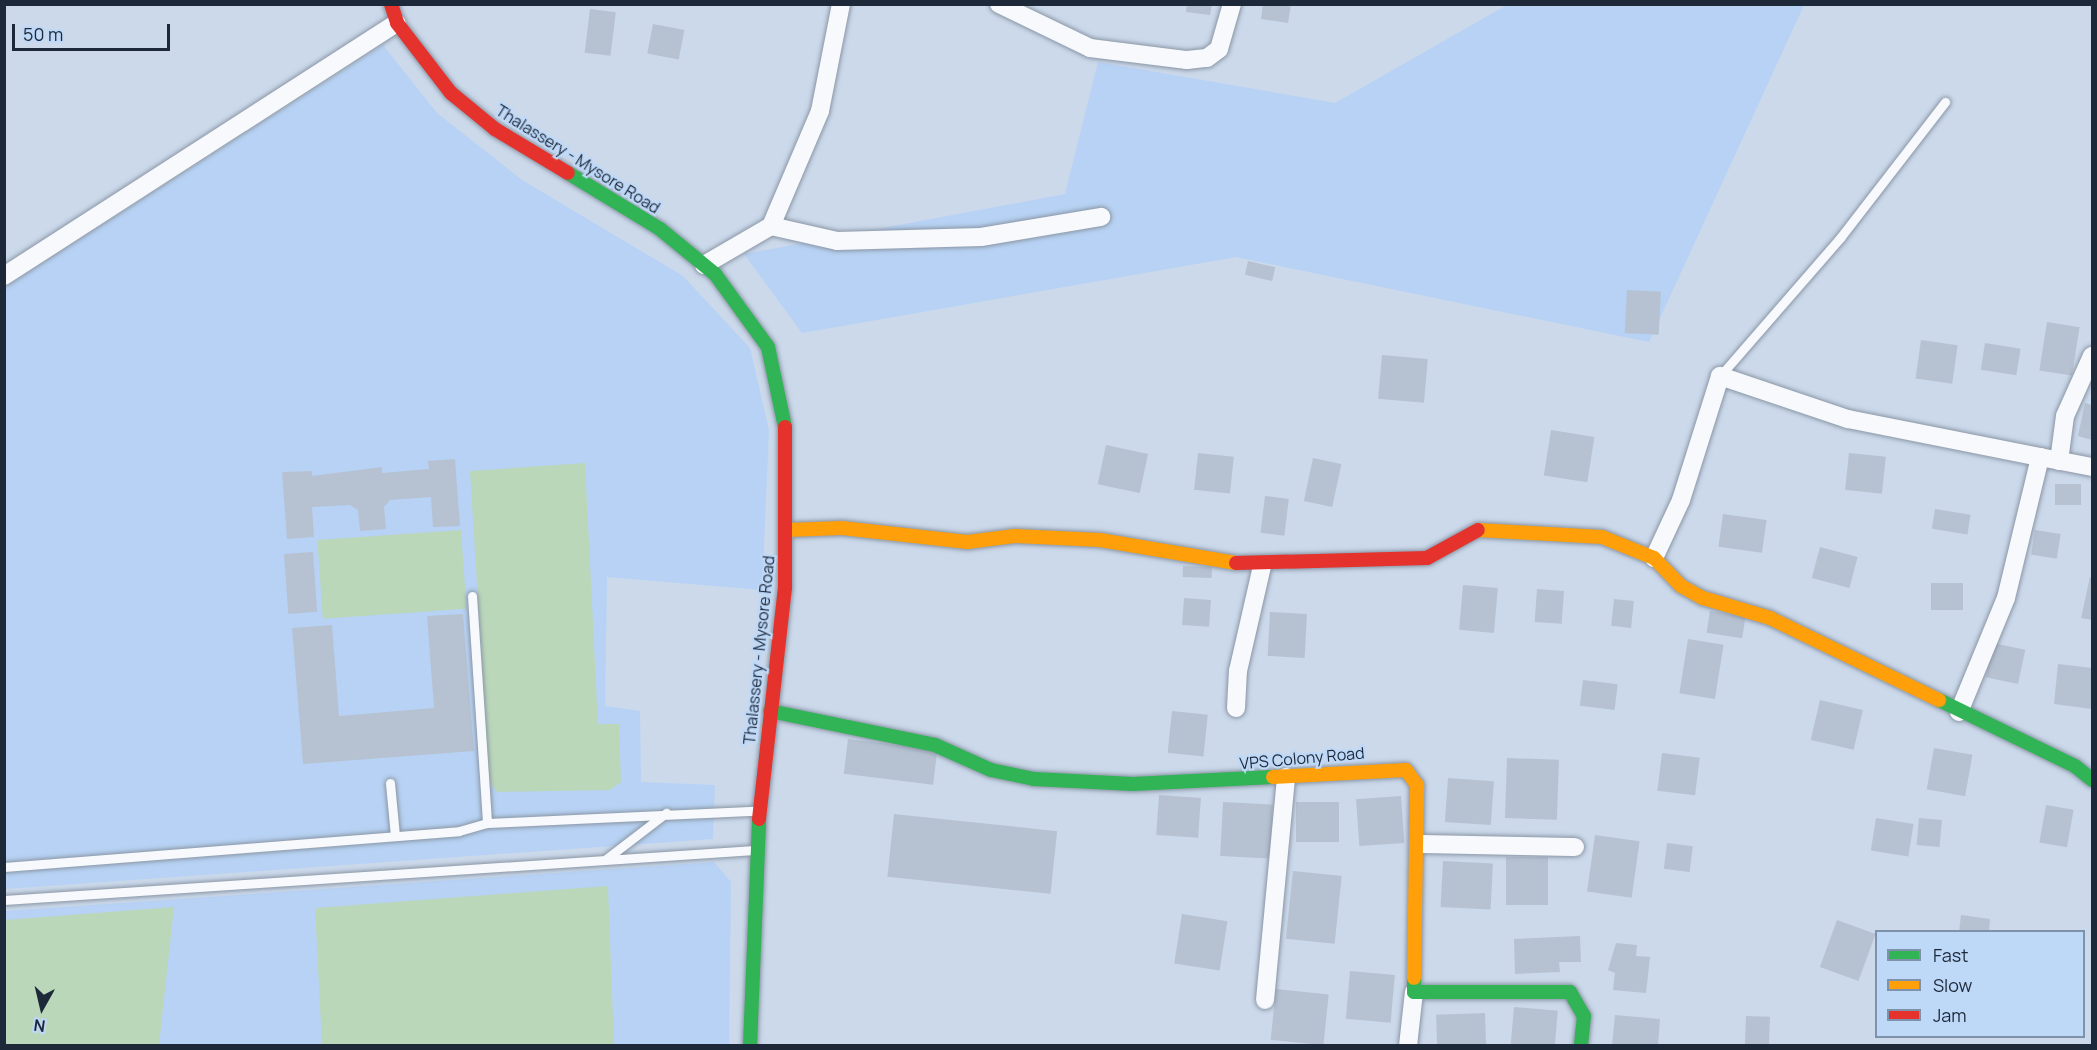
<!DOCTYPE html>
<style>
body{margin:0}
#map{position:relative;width:2097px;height:1050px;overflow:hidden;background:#cbd9eb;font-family:Manrope,sans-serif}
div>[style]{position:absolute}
.built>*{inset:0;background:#b7d2f4}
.green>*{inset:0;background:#bad7ba;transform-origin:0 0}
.building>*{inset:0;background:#b6c2d2;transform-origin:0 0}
.roads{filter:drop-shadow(0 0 2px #8a96a5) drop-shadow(0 0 2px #8a96a5)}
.lane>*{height:9px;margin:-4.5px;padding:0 4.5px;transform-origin:4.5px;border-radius:4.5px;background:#f7f9fc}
.street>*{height:18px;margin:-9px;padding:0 9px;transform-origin:9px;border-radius:9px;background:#f7f9fc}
.fast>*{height:14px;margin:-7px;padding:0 7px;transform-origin:7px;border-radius:7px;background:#30b455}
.slow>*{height:14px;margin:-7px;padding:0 7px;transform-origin:7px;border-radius:7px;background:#ff9f0a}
.jam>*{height:14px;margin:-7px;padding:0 7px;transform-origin:7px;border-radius:7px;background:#e5322d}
span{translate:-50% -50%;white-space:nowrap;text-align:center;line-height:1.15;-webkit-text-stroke:4.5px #bed8f8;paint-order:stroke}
.street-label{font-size:16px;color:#1d2939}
.frame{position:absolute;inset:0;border:6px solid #1d2939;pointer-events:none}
.legend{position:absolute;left:1875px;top:930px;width:210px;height:108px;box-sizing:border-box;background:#bed8f8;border:2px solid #7e92ac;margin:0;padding:8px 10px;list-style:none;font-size:18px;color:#1d2939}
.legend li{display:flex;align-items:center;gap:12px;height:30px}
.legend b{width:30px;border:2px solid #7e92ac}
.north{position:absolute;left:12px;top:978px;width:60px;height:60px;-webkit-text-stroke:4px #bed8f8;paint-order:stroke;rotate:188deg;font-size:16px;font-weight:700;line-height:24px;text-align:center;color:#1d2939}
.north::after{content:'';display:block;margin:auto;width:21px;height:27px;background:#1d2939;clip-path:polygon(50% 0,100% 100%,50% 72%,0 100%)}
.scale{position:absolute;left:12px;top:24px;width:158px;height:27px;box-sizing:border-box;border:3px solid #1d2939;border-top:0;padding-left:8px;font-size:18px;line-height:21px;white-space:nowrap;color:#1d2939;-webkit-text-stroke:4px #bed8f8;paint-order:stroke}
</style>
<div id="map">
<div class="built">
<div style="clip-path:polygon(1507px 5px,1804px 5px,1649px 342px,1236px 257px,802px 333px,744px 254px,1065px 194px,1098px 62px,1335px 103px)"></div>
<div style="clip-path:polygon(383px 45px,437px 113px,522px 180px,683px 276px,750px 348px,769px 430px,762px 590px,607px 577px,605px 706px,640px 711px,641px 782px,715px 785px,713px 839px,5px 889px,5px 287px)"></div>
<div style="clip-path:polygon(714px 862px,731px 882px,729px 1045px,5px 1046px,5px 911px)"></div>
</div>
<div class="green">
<div style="clip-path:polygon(585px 463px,598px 724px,619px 724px,621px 782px,610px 790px,497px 792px,489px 781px,470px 471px)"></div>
<div style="left:461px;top:530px;width:79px;height:144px;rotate:86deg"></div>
<div style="clip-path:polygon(608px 886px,614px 1045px,322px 1045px,315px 908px)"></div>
<div style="clip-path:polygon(174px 907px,159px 1045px,5px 1045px,5px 920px)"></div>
</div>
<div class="building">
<div style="clip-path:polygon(1187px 4px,1212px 4px,1210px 15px,1186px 12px)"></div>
<div style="clip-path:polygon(1263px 4px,1291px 4px,1288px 23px,1261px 19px)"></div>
<div style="left:590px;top:9px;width:26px;height:44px;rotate:7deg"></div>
<div style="left:653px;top:24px;width:32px;height:30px;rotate:11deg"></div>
<div style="left:1248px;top:261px;width:28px;height:14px;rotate:13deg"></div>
<div style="left:1627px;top:290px;width:34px;height:43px;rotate:3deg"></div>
<div style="left:2047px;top:322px;width:33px;height:49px;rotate:9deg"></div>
<div style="left:1921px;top:340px;width:37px;height:39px;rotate:8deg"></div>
<div style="left:1985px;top:343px;width:36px;height:27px;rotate:9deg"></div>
<div style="left:1382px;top:355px;width:46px;height:44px;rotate:5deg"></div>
<div style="clip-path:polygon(2085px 403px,2092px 405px,2092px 440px,2078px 436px)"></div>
<div style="left:1551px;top:430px;width:44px;height:46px;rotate:9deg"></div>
<div style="left:1106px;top:445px;width:43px;height:40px;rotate:12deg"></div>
<div style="left:1198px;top:453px;width:36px;height:37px;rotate:6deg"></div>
<div style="left:1849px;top:453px;width:37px;height:37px;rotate:6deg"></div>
<div style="left:1313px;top:458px;width:29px;height:44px;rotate:12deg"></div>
<div style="clip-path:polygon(455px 459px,460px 526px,433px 527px,431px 497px,390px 500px,384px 507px,386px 529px,360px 531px,358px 510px,350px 505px,312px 507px,314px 537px,287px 539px,282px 472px,312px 471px,312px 476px,382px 467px,382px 473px,429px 469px,428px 461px)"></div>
<div style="left:2055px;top:484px;width:26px;height:21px"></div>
<div style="left:1265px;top:496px;width:24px;height:37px;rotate:7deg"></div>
<div style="left:1935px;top:509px;width:36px;height:20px;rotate:9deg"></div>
<div style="left:1723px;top:514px;width:44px;height:33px;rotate:8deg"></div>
<div style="left:2035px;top:530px;width:26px;height:25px;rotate:9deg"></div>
<div style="left:1820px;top:547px;width:39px;height:32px;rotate:15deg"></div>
<div style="left:313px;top:552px;width:60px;height:29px;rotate:86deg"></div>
<div style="left:1183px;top:566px;width:29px;height:11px;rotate:2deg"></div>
<div style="clip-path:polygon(2090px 577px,2092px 578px,2092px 620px,2081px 618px)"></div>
<div style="left:1931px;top:583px;width:32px;height:27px"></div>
<div style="left:1463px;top:585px;width:35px;height:45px;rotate:5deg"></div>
<div style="left:1537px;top:589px;width:27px;height:33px;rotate:4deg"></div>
<div style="left:1184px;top:598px;width:27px;height:27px;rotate:4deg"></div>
<div style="left:1614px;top:599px;width:20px;height:27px;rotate:6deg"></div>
<div style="left:1710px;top:611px;width:36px;height:22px;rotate:9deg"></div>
<div style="left:1270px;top:612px;width:37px;height:44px;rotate:3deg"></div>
<div style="clip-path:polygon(463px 614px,474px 751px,303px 764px,292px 628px,332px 625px,339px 716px,434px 708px,427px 616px)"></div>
<div style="left:1688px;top:639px;width:36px;height:55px;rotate:9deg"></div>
<div style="left:1993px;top:643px;width:33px;height:35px;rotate:12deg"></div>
<div style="clip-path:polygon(2058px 664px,2092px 668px,2092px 709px,2054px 704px)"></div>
<div style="left:1583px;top:680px;width:35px;height:26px;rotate:7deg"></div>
<div style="left:1820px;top:700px;width:44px;height:41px;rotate:13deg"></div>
<div style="left:1172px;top:711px;width:36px;height:42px;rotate:6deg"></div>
<div style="left:848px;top:739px;width:90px;height:35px;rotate:7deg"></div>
<div style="left:1934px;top:748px;width:39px;height:42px;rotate:10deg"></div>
<div style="left:1662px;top:753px;width:38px;height:38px;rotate:7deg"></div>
<div style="left:1507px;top:758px;width:52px;height:60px;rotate:2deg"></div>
<div style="left:1448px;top:778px;width:46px;height:44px;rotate:4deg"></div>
<div style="left:1159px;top:795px;width:42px;height:40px;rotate:4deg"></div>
<div style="left:1401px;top:796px;width:47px;height:45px;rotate:86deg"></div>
<div style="left:1223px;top:802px;width:50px;height:54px;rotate:3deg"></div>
<div style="left:1296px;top:802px;width:43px;height:40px"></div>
<div style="left:2046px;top:805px;width:28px;height:38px;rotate:10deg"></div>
<div style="left:894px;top:814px;width:164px;height:63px;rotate:6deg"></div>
<div style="left:1876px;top:818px;width:38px;height:33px;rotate:9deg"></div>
<div style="left:1919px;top:818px;width:23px;height:27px;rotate:5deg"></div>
<div style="left:1595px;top:835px;width:45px;height:57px;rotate:8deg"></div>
<div style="left:1667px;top:843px;width:26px;height:26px;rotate:7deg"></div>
<div style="left:1506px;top:857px;width:42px;height:48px"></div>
<div style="left:1443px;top:861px;width:50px;height:46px;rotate:3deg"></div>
<div style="left:1293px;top:871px;width:49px;height:68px;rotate:6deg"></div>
<div style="left:1182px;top:914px;width:46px;height:50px;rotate:9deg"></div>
<div style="clip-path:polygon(1961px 915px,1990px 919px,1989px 932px,1959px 932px)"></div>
<div style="left:1837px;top:920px;width:41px;height:50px;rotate:20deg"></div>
<div style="clip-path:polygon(1580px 936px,1581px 962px,1559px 962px,1560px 972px,1515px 974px,1514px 939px)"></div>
<div style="clip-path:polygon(1616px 943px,1637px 945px,1636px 956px,1650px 957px,1646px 993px,1613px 990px,1615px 973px,1608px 970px)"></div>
<div style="left:1350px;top:971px;width:45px;height:48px;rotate:5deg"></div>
<div style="left:1276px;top:989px;width:53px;height:51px;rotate:6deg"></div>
<div style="left:1514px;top:1007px;width:44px;height:39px;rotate:5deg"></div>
<div style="left:1485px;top:1013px;width:33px;height:49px;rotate:88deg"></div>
<div style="clip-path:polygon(1615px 1015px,1660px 1019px,1658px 1046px,1612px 1046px)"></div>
<div style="left:1746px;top:1016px;width:24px;height:30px;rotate:2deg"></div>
</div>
<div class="roads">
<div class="lane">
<div style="left:1720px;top:376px;width:183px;rotate:-49deg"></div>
<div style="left:1840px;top:238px;width:172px;rotate:-52.3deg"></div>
<div style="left:472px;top:596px;width:227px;rotate:86.2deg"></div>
<div style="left:390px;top:783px;width:53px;rotate:84.6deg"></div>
<div style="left:606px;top:859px;width:76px;rotate:-37.5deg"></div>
<div style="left:4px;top:867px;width:456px;rotate:-4.5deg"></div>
<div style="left:459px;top:831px;width:29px;rotate:-16deg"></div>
<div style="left:487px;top:823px;width:269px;rotate:-2.6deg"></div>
<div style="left:4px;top:900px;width:752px;rotate:-3.81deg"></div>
</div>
<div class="street">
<div style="left:999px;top:4px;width:101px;rotate:25.8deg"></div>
<div style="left:1090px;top:48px;width:98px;rotate:7.1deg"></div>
<div style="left:1187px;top:60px;width:20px;rotate:-6deg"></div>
<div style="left:1207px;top:58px;width:15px;rotate:-37deg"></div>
<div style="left:1219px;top:49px;width:47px;rotate:-73.9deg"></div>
<div style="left:771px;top:226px;width:68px;rotate:12.8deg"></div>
<div style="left:837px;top:241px;width:144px;rotate:-1.6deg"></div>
<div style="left:981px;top:237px;width:122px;rotate:-9.5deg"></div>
<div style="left:704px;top:265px;width:78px;rotate:-30.2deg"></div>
<div style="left:771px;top:226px;width:125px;rotate:-66.9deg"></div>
<div style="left:820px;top:111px;width:109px;rotate:-78.9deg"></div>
<div style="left:4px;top:276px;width:467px;rotate:-32.8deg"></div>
<div style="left:2059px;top:461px;width:45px;rotate:-82.4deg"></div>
<div style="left:2065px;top:416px;width:66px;rotate:-65.8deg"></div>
<div style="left:1654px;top:558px;width:64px;rotate:-65deg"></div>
<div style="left:1681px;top:500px;width:130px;rotate:-72.5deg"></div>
<div style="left:1720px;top:376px;width:135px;rotate:18.6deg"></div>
<div style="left:1848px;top:419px;width:196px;rotate:11.2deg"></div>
<div style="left:1236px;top:708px;width:37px;rotate:-87deg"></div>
<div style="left:1238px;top:671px;width:108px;rotate:-77.1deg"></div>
<div style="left:1959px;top:712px;width:123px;rotate:-67.6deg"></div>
<div style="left:2006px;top:598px;width:145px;rotate:-76.4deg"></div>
<div style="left:2040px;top:457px;width:53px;rotate:10.9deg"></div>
<div style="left:1419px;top:844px;width:156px;rotate:1.1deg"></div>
<div style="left:1265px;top:1000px;width:224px;rotate:-84.6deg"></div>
<div style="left:1408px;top:1046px;width:54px;rotate:-83.7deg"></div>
</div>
<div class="fast">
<div style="left:568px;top:173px;width:108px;rotate:31.3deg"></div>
<div style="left:660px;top:229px;width:71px;rotate:39.3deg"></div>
<div style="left:715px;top:274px;width:90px;rotate:54deg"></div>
<div style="left:768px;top:347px;width:82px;rotate:78deg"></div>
<div style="left:1939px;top:700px;width:151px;rotate:25.9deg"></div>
<div style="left:2075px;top:766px;width:22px;rotate:39deg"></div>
<div style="left:770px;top:711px;width:168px;rotate:11.6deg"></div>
<div style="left:935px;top:745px;width:61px;rotate:24.1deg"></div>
<div style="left:991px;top:770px;width:44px;rotate:11.8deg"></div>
<div style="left:1034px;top:779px;width:99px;rotate:2.9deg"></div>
<div style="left:1133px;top:784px;width:140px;rotate:-2.9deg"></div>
<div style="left:1414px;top:978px;width:14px;rotate:90deg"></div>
<div style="left:1414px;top:992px;width:156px"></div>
<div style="left:1570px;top:992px;width:28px;rotate:60deg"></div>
<div style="left:1584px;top:1016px;width:30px;rotate:96deg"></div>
<div style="left:750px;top:1046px;width:227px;rotate:-87.7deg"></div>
</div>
<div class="slow">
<div style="left:786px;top:530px;width:56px;rotate:-2deg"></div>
<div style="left:842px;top:528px;width:126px;rotate:6.4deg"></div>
<div style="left:967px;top:542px;width:48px;rotate:-7.1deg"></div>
<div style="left:1015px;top:536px;width:85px;rotate:2.7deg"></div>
<div style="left:1100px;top:540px;width:138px;rotate:9.6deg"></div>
<div style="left:1478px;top:530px;width:124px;rotate:3.2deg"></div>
<div style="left:1602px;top:537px;width:56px;rotate:22deg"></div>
<div style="left:1654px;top:558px;width:39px;rotate:46deg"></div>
<div style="left:1681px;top:586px;width:25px;rotate:29deg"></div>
<div style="left:1703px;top:598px;width:70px;rotate:16.6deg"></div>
<div style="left:1770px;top:618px;width:188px;rotate:25.9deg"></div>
<div style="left:1273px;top:777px;width:133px;rotate:-3deg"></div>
<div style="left:1406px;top:770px;width:19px;rotate:54deg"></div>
<div style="left:1417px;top:785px;width:193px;rotate:90.9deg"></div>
</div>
<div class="jam">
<div style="left:391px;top:4px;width:20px;rotate:72deg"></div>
<div style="left:397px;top:23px;width:88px;rotate:52.4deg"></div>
<div style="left:451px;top:93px;width:57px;rotate:39.3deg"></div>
<div style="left:495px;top:129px;width:85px;rotate:31.1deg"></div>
<div style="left:1236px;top:563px;width:191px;rotate:-1.5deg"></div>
<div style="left:1427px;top:558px;width:58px;rotate:-28.8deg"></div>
<div style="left:759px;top:819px;width:232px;rotate:-83.6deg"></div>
<div style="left:785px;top:588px;width:161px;rotate:-90deg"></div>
</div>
</div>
<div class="street-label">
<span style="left:578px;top:159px;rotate:32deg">Thalassery - Mysore Road</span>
<span style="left:759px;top:650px;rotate:-84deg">Thalassery - Mysore Road</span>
<span style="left:1302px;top:758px;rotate:-5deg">VPS Colony Road</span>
</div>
<div class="frame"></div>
<ul class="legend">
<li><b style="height:8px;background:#30b455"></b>Fast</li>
<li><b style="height:8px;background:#ff9f0a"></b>Slow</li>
<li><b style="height:8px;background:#e5322d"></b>Jam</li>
</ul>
<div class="north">N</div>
<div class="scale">50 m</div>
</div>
